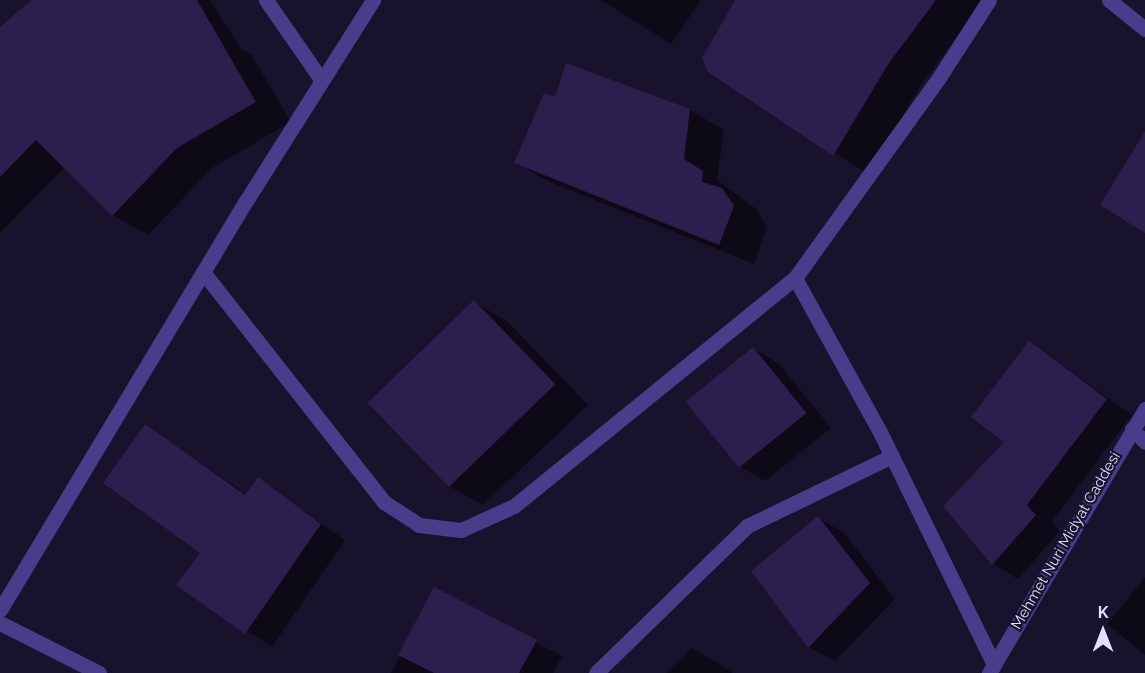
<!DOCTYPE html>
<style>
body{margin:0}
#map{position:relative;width:1145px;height:673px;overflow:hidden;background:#19122c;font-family:Raleway,sans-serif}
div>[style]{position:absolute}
.shadow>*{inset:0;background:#0007}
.building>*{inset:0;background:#2c1e4d;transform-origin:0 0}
.minor>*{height:15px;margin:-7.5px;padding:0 7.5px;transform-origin:7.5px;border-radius:7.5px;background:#483d8b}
.tertiary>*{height:15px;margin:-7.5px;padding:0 7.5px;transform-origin:7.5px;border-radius:7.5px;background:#483d8b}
span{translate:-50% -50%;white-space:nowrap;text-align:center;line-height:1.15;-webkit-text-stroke:4.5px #19122c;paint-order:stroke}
.street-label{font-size:15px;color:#e5ddff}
.north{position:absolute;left:1073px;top:601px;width:60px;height:60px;-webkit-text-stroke:4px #19122c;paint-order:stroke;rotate:0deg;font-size:16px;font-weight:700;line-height:24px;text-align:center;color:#e5ddff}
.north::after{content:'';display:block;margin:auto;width:21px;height:27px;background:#e5ddff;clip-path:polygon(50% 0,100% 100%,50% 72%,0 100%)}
</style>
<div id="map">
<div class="shadow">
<div style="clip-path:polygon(34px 0,210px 0,241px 49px,251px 54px,291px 122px,212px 168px,148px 235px,113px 215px,65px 167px,0 233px,0 29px)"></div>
<div style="clip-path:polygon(601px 0,701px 0,671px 44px)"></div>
<div style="clip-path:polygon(737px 0,984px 0,923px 82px,868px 174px,709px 71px)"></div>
<div style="clip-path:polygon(556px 99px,690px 110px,724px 130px,717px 180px,756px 209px,767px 227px,754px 264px,550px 182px,516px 163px)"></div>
<div style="clip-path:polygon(474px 302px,508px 322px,588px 405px,483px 505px,449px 486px)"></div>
<div style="clip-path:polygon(1030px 343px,1132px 415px,1052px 521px,1060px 531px,1018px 579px,993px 564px,1007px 442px)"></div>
<div style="clip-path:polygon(754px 349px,779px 364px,831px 428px,765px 481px,739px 466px)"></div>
<div style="clip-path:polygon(146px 426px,247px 495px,258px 479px,345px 540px,272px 647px,178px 585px,202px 552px)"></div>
<div style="clip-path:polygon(818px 518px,844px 533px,895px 599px,835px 661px,809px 647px,753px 571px)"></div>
<div style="clip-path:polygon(1145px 577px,1145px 655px,1107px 624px)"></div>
<div style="clip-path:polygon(434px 589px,562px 656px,553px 673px,391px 673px)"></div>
<div style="clip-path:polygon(692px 648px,723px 666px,733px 673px,666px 673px)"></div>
</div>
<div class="building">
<div style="clip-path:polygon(32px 0,197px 0,256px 102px,177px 148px,112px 216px,36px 140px,0 177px,0 27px)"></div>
<div style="clip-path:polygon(735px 0,936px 0,889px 63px,833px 156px,708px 72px,702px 58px)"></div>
<div style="clip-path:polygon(566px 63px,690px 109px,684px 159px,703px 171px,702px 182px,722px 188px,734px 206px,719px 245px,514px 163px,544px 93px,555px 97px)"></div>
<div style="clip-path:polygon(1145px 131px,1145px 233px,1100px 205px)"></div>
<div style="left:474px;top:300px;width:117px;height:148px;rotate:46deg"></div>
<div style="clip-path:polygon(1029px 341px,1107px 399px,1027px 505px,1036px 515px,992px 565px,943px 506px,1004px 442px,971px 417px)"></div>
<div style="left:753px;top:347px;width:85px;height:87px;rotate:51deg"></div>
<div style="clip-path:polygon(145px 424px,245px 495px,258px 477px,321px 524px,245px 634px,176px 585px,200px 553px,103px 483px)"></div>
<div style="clip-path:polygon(818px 516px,870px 583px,808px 648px,751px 571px)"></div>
<div style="clip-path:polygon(434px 587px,537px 640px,519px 673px,434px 673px,398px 655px)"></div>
</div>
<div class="minor">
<div style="left:266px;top:0;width:98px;rotate:55.3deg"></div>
<div style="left:1109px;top:0;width:46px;rotate:38.9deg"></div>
<div style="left:203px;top:272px;width:293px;rotate:51.8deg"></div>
<div style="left:384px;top:502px;width:42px;rotate:33.3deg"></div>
<div style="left:419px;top:525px;width:42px;rotate:6.8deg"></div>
<div style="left:461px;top:530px;width:58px;rotate:-24.4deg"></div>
<div style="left:514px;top:506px;width:362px;rotate:-39.1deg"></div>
<div style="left:795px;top:278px;width:249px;rotate:-54.3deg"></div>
<div style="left:940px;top:76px;width:90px;rotate:-57.2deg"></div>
<div style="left:795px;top:278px;width:178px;rotate:61.1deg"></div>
<div style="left:881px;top:434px;width:257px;rotate:63.9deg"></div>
<div style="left:1132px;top:429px;width:18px;rotate:45deg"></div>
<div style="left:0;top:610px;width:477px;rotate:-59deg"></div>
<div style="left:246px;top:201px;width:238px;rotate:-57.7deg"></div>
<div style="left:0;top:623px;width:111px;rotate:26.8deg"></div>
<div style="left:596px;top:673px;width:211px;rotate:-44.2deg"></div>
<div style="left:747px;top:526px;width:161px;rotate:-25.8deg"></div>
</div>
<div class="tertiary">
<div style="left:989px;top:673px;width:307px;rotate:-59.4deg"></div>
</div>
<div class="street-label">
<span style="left:1066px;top:541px;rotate:-60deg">Mehmet Nuri Midyat Caddesi</span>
</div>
<div class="north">K</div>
</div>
